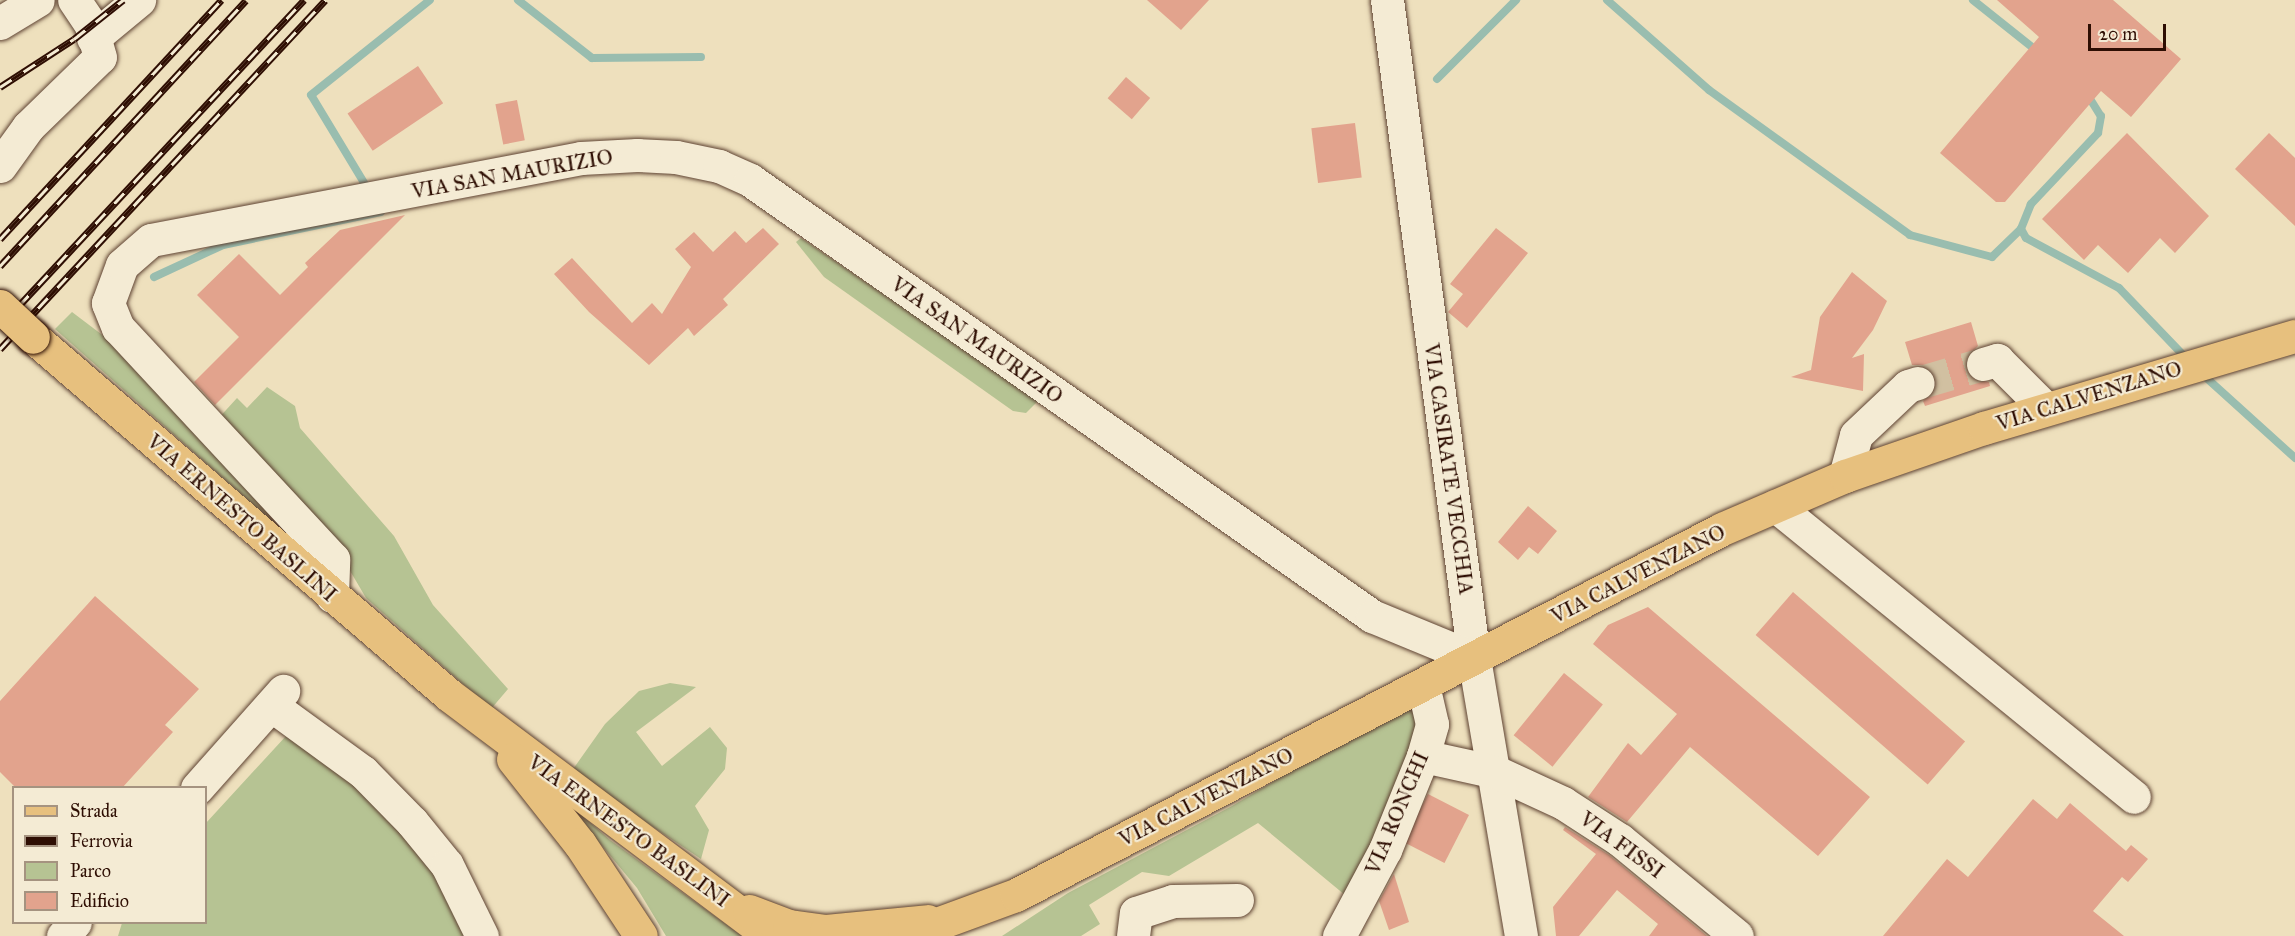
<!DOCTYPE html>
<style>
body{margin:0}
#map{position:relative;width:2295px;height:936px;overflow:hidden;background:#eee0bd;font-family:"IM FELL Great Primer",serif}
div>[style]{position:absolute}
.green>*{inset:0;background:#b6c393}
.stream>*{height:8px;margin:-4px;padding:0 4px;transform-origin:4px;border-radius:4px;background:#99bdaf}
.building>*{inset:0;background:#e2a38d;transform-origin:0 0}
.minor-tunnel>*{height:33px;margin-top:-16.5px;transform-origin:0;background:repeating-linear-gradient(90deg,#d1c0a1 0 33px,transparent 0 49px)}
.roads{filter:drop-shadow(0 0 2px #5e4232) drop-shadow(0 0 2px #5e4232)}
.minor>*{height:33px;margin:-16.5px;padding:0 16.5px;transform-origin:16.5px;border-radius:16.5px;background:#f4ebd4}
.major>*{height:33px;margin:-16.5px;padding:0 16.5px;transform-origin:16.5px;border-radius:16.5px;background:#e7c07e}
.rail>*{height:7px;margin-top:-3.5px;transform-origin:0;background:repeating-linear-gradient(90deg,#f4ebd4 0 14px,#2e0e03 0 28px);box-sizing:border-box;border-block:2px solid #2e0e03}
.bridges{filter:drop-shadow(0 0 2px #2e0e03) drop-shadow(0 0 2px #2e0e03)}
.major-bridge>*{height:33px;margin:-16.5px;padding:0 16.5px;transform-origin:16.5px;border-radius:16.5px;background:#e7c07e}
span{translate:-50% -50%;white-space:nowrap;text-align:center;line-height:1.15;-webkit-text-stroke:4.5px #f4ebd4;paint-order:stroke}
.street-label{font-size:21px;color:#2e0e03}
.legend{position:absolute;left:12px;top:786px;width:195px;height:138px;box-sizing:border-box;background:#f4ebd4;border:2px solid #a59380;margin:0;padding:8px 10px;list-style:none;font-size:18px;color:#2e0e03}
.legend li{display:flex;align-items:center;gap:12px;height:30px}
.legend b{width:30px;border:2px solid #a59380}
.scale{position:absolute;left:2088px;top:24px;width:78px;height:27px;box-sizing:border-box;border:3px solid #2e0e03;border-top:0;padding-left:8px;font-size:18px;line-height:21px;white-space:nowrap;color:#2e0e03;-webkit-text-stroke:4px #f4ebd4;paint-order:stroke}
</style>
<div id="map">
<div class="green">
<div style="clip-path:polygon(801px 238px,1039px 400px,1026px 413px,1013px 411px,824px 277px,796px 242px)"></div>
<div style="clip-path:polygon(72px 312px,216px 421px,237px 398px,247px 408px,267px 387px,295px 406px,300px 428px,394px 536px,433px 605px,508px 689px,491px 709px,366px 598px,339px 552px,314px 559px,55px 329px)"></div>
<div style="clip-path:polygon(670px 683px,696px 687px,636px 732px,662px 766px,710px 727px,727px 748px,725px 769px,695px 806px,709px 830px,701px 859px,571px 772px,605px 724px,639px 691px)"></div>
<div style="clip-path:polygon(1410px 706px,1423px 716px,1376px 843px,1345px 895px,1258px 823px,1169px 876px,1142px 872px,1089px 905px,1100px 924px,1081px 936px,1002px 936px,1068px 893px,1232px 806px,1398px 708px)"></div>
<div style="clip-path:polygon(286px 736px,358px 785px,419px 846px,468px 936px,118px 936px,122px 923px,206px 922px,206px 823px)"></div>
<div style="clip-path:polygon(564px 800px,610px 840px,742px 936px,666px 936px,637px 888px)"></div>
</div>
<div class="stream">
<div style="left:518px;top:0;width:94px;rotate:38.1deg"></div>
<div style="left:592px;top:58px;width:109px;rotate:-0.5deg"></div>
<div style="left:1607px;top:0;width:136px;rotate:41.4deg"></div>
<div style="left:1709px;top:90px;width:248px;rotate:35.8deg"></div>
<div style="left:1910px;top:235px;width:85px;rotate:15deg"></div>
<div style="left:1992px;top:257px;width:40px;rotate:-44deg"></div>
<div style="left:1973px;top:0;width:82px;rotate:38.6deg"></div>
<div style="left:1437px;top:79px;width:112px;rotate:-45deg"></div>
<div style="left:2087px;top:94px;width:26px;rotate:58deg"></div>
<div style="left:2101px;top:116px;width:17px;rotate:100deg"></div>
<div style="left:2098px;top:133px;width:98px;rotate:133.3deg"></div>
<div style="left:2031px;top:204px;width:27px;rotate:112deg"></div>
<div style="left:2021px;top:229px;width:10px;rotate:61deg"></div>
<div style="left:2026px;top:238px;width:106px;rotate:28.3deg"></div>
<div style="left:2119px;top:288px;width:97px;rotate:46.3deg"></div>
<div style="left:366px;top:186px;width:106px;rotate:-121.1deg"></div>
<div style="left:311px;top:95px;width:152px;rotate:-38.6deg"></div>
<div style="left:154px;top:277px;width:76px;rotate:-24.9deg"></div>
<div style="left:223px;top:245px;width:161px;rotate:-11.8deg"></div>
<div style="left:2201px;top:373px;width:127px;rotate:42.1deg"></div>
</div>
<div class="building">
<div style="clip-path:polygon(1147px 0,1209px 0,1181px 30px)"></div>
<div style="clip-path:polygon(1997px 0,2113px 0,2181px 59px,2131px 117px,2101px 91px,2005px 202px,1996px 202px,1940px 153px,2039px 37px)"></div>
<div style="left:418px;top:66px;width:45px;height:85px;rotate:56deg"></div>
<div style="left:1126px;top:77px;width:32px;height:28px;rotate:41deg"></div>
<div style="left:517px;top:100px;width:41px;height:22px;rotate:79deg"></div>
<div style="left:1355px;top:123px;width:55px;height:44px;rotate:83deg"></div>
<div style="clip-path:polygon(2127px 133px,2209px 216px,2175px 253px,2160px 238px,2128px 273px,2098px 245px,2084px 260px,2042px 219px)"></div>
<div style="clip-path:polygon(2269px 133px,2295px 158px,2295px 226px,2235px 169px)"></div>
<div style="clip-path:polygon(405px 215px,215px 405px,194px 382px,239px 337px,197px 295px,239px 254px,280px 295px,308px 267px,305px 263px,340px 230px)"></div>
<div style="clip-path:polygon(763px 228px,779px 244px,723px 299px,728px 305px,694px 336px,688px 328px,649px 365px,589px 312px,554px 274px,572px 258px,632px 323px,652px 303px,662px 314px,691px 267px,675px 249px,694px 232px,713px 252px,735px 231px,746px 243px)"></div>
<div style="clip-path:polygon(1496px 228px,1528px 253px,1467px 328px,1448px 312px,1463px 294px,1450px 284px)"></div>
<div style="clip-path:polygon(1852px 272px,1887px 301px,1873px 330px,1852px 358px,1864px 354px,1863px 391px,1791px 377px,1811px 370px,1820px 317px)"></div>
<div style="clip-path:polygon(1971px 322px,1978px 346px,1965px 359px,1965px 370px,1970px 378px,1989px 382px,1990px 386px,1925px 406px,1923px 401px,1936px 388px,1936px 377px,1923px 365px,1912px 365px,1905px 342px)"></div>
<div style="clip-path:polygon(1528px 506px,1557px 531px,1538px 554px,1529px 547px,1518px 560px,1498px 542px)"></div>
<div style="left:1793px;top:592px;width:228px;height:57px;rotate:41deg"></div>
<div style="clip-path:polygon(95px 596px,199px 689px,165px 725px,173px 732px,122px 788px,16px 788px,0 772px,0 701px)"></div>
<div style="clip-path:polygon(1648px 607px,1870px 797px,1818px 856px,1690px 747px,1627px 822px,1588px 797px,1628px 743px,1641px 755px,1677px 714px,1593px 644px,1608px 625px)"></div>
<div style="left:1564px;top:673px;width:50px;height:80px;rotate:39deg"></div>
<div style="left:1428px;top:794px;width:46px;height:54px;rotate:27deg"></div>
<div style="clip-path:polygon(2033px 799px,2057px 819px,2070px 803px,2126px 851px,2131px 845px,2148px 859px,2128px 882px,2122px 877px,2093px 911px,2124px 936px,1883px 936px,1947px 859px,1968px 877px)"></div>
<div style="clip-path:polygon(1565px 827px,1609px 855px,1707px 936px,1649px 936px,1658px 924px,1617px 890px,1579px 936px,1556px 936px,1553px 907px,1596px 854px,1563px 830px)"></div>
<div style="clip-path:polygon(1394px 874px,1409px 922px,1389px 930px,1379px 901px)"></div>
</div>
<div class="minor-tunnel">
<div style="left:1918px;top:383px;width:68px;rotate:-16.3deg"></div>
</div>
<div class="roads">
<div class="minor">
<div style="left:1387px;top:0;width:664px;rotate:82.47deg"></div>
<div style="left:1474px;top:658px;width:282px;rotate:80.4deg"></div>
<div style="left:0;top:23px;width:44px;rotate:-31.2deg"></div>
<div style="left:93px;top:38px;width:60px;rotate:-39.6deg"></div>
<div style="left:0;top:166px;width:48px;rotate:-54.3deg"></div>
<div style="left:28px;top:127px;width:100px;rotate:-44.2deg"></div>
<div style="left:100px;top:57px;width:33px;rotate:-106deg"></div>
<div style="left:91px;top:25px;width:30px;rotate:-124deg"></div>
<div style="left:1983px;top:364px;width:15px;rotate:-16deg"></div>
<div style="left:1997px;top:360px;width:69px;rotate:45deg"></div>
<div style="left:1845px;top:476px;width:42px;rotate:-75deg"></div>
<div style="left:1856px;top:435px;width:71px;rotate:-43.3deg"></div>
<div style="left:1908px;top:386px;width:10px;rotate:-17deg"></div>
<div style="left:1776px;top:506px;width:461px;rotate:39.1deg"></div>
<div style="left:332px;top:596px;width:37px;rotate:-88deg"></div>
<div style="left:333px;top:559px;width:316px;rotate:-132.9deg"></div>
<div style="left:118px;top:328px;width:27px;rotate:-112deg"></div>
<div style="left:108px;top:303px;width:40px;rotate:-69.8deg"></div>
<div style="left:122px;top:265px;width:38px;rotate:-41deg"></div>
<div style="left:151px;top:240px;width:438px;rotate:-10.8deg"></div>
<div style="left:581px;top:158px;width:56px;rotate:-3.1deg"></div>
<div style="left:637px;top:155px;width:39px;rotate:3deg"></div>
<div style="left:676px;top:157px;width:44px;rotate:11.8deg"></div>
<div style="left:719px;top:166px;width:34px;rotate:24deg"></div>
<div style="left:750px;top:180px;width:760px;rotate:35.03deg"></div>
<div style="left:1372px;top:616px;width:110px;rotate:22.4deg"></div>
<div style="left:271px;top:705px;width:114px;rotate:36.1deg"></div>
<div style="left:363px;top:772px;width:70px;rotate:45.6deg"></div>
<div style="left:412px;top:822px;width:55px;rotate:50.9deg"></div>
<div style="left:447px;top:865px;width:79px;rotate:63.8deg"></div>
<div style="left:1423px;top:756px;width:75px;rotate:12.4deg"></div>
<div style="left:1496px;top:772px;width:74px;rotate:24.8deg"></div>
<div style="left:1563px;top:803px;width:68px;rotate:33deg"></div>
<div style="left:1620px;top:840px;width:151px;rotate:39.4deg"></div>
<div style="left:197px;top:788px;width:130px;rotate:-48.4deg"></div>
<div style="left:63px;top:936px;width:18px;rotate:-49deg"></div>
<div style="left:1133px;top:936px;width:23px;rotate:-83deg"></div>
<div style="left:1136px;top:913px;width:39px;rotate:-18deg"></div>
<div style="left:1173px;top:901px;width:64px;rotate:-0.9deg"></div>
<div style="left:1339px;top:936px;width:98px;rotate:-61.9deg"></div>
<div style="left:1385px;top:850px;width:101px;rotate:-68deg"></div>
<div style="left:1423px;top:756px;width:33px;rotate:-74deg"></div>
<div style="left:1432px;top:724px;width:40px;rotate:-103deg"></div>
</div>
<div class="major">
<div style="left:33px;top:337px;width:549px;rotate:40.71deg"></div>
<div style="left:449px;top:695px;width:401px;rotate:36.9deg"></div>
<div style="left:513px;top:759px;width:108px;rotate:51.8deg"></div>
<div style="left:580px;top:844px;width:110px;rotate:56.5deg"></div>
<div style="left:749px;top:911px;width:43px;rotate:20.6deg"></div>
<div style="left:789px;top:926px;width:37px;rotate:8deg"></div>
<div style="left:826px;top:931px;width:102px;rotate:-5.6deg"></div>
<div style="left:904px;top:936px;width:119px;rotate:-20.1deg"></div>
<div style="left:1016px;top:895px;width:795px;rotate:-27.4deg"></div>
<div style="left:1722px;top:529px;width:134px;rotate:-23.3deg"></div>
<div style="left:1845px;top:476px;width:147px;rotate:-19.1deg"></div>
<div style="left:1984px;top:428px;width:324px;rotate:-16.5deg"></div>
</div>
</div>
<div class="rail">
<div style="left:0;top:87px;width:88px;rotate:-33deg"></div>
<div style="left:74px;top:39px;width:63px;rotate:-38.5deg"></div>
<div style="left:0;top:239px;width:326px;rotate:-47.2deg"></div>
<div style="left:0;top:266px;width:362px;rotate:-47.2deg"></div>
<div style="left:0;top:326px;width:446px;rotate:-47deg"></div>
<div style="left:0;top:349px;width:477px;rotate:-47deg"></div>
</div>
<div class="bridges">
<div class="major-bridge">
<div style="left:0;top:306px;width:45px;rotate:43.2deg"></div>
</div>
</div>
<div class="street-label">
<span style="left:512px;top:174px;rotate:-10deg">VIA SAN MAURIZIO</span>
<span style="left:977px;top:340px;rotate:35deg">VIA SAN MAURIZIO</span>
<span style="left:2089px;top:396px;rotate:-17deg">VIA CALVENZANO</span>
<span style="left:1449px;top:469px;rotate:82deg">VIA CASIRATE VECCHIA</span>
<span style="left:242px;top:518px;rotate:41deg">VIA ERNESTO BASLINI</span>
<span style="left:1638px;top:574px;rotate:-27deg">VIA CALVENZANO</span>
<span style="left:1206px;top:797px;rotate:-27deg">VIA CALVENZANO</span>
<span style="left:1397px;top:813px;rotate:-67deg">VIA RONCHI</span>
<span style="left:629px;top:831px;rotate:36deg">VIA ERNESTO BASLINI</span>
<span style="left:1622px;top:845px;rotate:36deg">VIA FISSI</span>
</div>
<ul class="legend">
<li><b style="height:8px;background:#e7c07e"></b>Strada</li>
<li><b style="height:8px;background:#2e0e03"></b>Ferrovia</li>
<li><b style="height:16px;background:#b6c393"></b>Parco</li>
<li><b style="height:16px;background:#e2a38d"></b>Edificio</li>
</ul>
<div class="scale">20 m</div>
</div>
